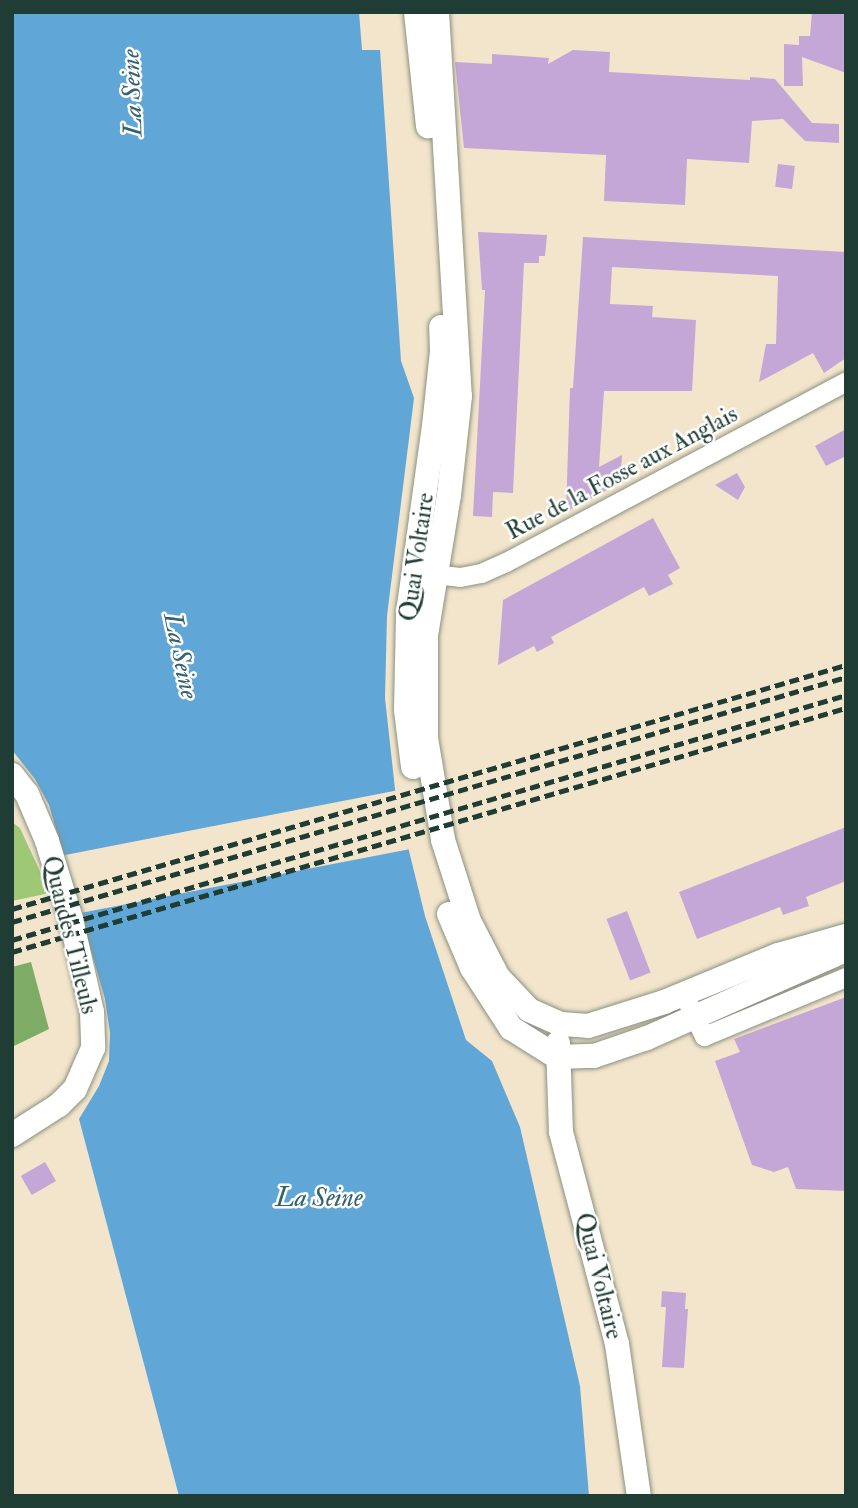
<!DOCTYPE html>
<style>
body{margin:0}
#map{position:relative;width:858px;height:1508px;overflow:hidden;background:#f3e5cb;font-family:"IM FELL Double Pica",serif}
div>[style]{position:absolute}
.green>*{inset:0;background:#9ec875}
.forest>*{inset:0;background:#7eac66}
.water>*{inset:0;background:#60a6d6}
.pier>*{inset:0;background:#f3e5cb;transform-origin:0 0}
.building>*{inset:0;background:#c4a7d6;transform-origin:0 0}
.roads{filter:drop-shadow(0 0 2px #899180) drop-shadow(0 0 2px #899180)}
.minor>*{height:19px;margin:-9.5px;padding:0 9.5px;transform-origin:9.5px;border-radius:9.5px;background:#fff}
.tertiary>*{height:24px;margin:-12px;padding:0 12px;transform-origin:12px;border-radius:12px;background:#fff}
.rail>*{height:5px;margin-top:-2.5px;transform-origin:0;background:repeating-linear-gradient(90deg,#1f3d34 0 10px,transparent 0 15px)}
span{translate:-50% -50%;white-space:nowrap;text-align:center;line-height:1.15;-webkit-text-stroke:5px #fff;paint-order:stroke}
.street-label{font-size:24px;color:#1f3d34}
.water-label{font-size:26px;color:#36626d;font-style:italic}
.frame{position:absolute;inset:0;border:14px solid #1f3d34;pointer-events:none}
</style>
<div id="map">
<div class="green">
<div style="clip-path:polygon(12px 822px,20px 828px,50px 893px,12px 901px)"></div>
</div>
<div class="forest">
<div style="clip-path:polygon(31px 962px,49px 1029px,12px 1047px,12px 967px)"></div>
</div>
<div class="water">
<div style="clip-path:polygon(12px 12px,359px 12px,362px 50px,380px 50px,401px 361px,414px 398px,387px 616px,385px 698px,396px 798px,425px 916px,466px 1040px,492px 1061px,520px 1127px,580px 1386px,589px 1496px,179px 1496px,79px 1119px,99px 1086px,109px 1061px,110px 1033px,105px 999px,49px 805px,35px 779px,12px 750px)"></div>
</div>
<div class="pier">
<div style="left:399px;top:790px;width:60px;height:344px;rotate:79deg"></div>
</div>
<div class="building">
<div style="clip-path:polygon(812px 12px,846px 12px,846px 73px,802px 57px,803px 86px,784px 86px,784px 44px,799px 45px,799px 36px,810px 36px)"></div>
<div style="clip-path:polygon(573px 50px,610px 52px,609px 72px,750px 80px,750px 77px,775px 79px,812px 123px,839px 124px,839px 143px,805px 141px,783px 119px,752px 121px,749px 163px,687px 159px,685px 205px,604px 201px,606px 155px,464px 148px,455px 62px,492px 64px,492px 54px,549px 58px,548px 64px)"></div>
<div style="left:778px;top:164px;width:17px;height:23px;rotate:7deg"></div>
<div style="clip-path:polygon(478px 232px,547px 235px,545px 256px,539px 256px,539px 263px,524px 263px,513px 493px,493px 492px,492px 517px,473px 516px,485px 290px,482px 290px)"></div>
<div style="clip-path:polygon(583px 237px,846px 252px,846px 358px,824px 373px,813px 353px,759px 382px,766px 344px,776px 344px,778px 276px,612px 267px,610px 304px,653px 306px,652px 317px,696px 320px,692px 391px,604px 391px,599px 467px,622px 455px,620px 483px,566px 512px,570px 388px,573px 388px)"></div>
<div style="clip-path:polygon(846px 429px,846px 456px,826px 466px,815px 446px)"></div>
<div style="clip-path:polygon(737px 473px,745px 487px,738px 500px,715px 485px)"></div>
<div style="clip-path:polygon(653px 518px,680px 568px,668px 575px,673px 584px,649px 596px,644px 587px,551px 637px,554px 643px,537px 652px,534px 646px,498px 665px,503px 600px)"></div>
<div style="clip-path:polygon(846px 827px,846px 881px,806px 897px,809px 906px,783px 915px,780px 907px,697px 939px,679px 892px)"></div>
<div style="left:627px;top:911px;width:66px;height:22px;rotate:69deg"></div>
<div style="clip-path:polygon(846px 997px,846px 1191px,796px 1189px,788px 1167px,774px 1172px,752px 1165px,715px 1061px,740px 1052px,734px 1039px)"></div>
<div style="left:45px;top:1162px;width:22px;height:28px;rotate:60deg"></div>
<div style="clip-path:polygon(662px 1291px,686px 1293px,685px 1309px,688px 1309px,684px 1368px,662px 1367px,666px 1307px,661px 1307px)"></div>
</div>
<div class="roads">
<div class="minor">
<div style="left:423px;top:573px;width:37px;rotate:6deg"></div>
<div style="left:460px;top:577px;width:21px;rotate:-11deg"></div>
<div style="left:481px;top:573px;width:27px;rotate:-24deg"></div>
<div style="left:506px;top:562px;width:385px;rotate:-28deg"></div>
<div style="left:683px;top:993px;width:48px;rotate:64deg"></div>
<div style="left:704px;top:1036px;width:154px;rotate:-22.6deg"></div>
</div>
<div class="tertiary">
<div style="left:416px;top:12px;width:115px;rotate:84deg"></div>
<div style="left:437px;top:12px;width:385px;rotate:86.6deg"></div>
<div style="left:460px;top:396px;width:100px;rotate:96.3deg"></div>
<div style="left:449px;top:495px;width:143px;rotate:99.3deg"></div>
<div style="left:426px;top:636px;width:102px;rotate:90deg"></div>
<div style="left:426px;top:738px;width:103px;rotate:80.5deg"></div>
<div style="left:443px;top:840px;width:85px;rotate:72.2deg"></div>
<div style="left:469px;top:921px;width:63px;rotate:62.6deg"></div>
<div style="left:498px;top:977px;width:45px;rotate:46.8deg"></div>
<div style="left:529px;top:1010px;width:35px;rotate:24deg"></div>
<div style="left:561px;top:1024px;width:27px;rotate:4deg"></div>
<div style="left:588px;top:1026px;width:80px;rotate:-17.5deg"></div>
<div style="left:664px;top:1002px;width:123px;rotate:-22.4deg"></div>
<div style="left:778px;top:955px;width:71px;rotate:-15.6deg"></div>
<div style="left:413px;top:767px;width:57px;rotate:-97deg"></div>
<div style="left:406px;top:710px;width:97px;rotate:-88.8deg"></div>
<div style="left:408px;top:613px;width:189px;rotate:-82.1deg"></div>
<div style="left:434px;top:426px;width:75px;rotate:-83.9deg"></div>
<div style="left:442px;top:351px;width:24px;rotate:-92deg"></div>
<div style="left:12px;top:775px;width:24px;rotate:52deg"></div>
<div style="left:27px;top:794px;width:51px;rotate:66.9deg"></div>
<div style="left:47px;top:841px;width:82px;rotate:72.9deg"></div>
<div style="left:71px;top:919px;width:95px;rotate:77.3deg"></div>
<div style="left:92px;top:1012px;width:36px;rotate:88deg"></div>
<div style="left:93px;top:1048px;width:45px;rotate:113.7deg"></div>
<div style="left:75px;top:1089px;width:23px;rotate:135deg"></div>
<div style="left:59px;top:1105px;width:56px;rotate:147.4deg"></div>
<div style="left:449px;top:914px;width:59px;rotate:66.9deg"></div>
<div style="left:472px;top:968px;width:72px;rotate:57deg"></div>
<div style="left:511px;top:1028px;width:54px;rotate:32.2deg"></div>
<div style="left:558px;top:1043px;width:89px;rotate:88.1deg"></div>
<div style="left:561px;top:1132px;width:219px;rotate:75.2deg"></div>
<div style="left:617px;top:1344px;width:154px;rotate:81.8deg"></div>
<div style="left:557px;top:1057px;width:37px;rotate:-2deg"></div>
<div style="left:594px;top:1056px;width:56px;rotate:-18.8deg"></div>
<div style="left:647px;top:1038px;width:218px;rotate:-23.9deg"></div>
</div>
</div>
<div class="rail">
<div style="left:12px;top:909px;width:869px;rotate:-16.31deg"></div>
<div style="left:12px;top:922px;width:869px;rotate:-16.37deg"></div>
<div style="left:12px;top:940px;width:869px;rotate:-16.37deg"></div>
<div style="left:12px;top:952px;width:869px;rotate:-16.31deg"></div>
</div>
<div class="street-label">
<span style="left:622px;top:473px;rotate:-28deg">Rue de la Fosse aux Anglais</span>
<span style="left:417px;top:557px;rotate:-82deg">Quai Voltaire</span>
<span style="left:70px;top:935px;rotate:76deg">Quai des Tilleuls</span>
<span style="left:599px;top:1276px;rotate:76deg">Quai Voltaire</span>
</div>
<div class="water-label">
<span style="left:133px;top:93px;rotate:-92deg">La Seine</span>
<span style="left:180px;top:656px;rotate:78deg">La Seine</span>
<span style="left:319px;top:1199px">La Seine</span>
</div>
<div class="frame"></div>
</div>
